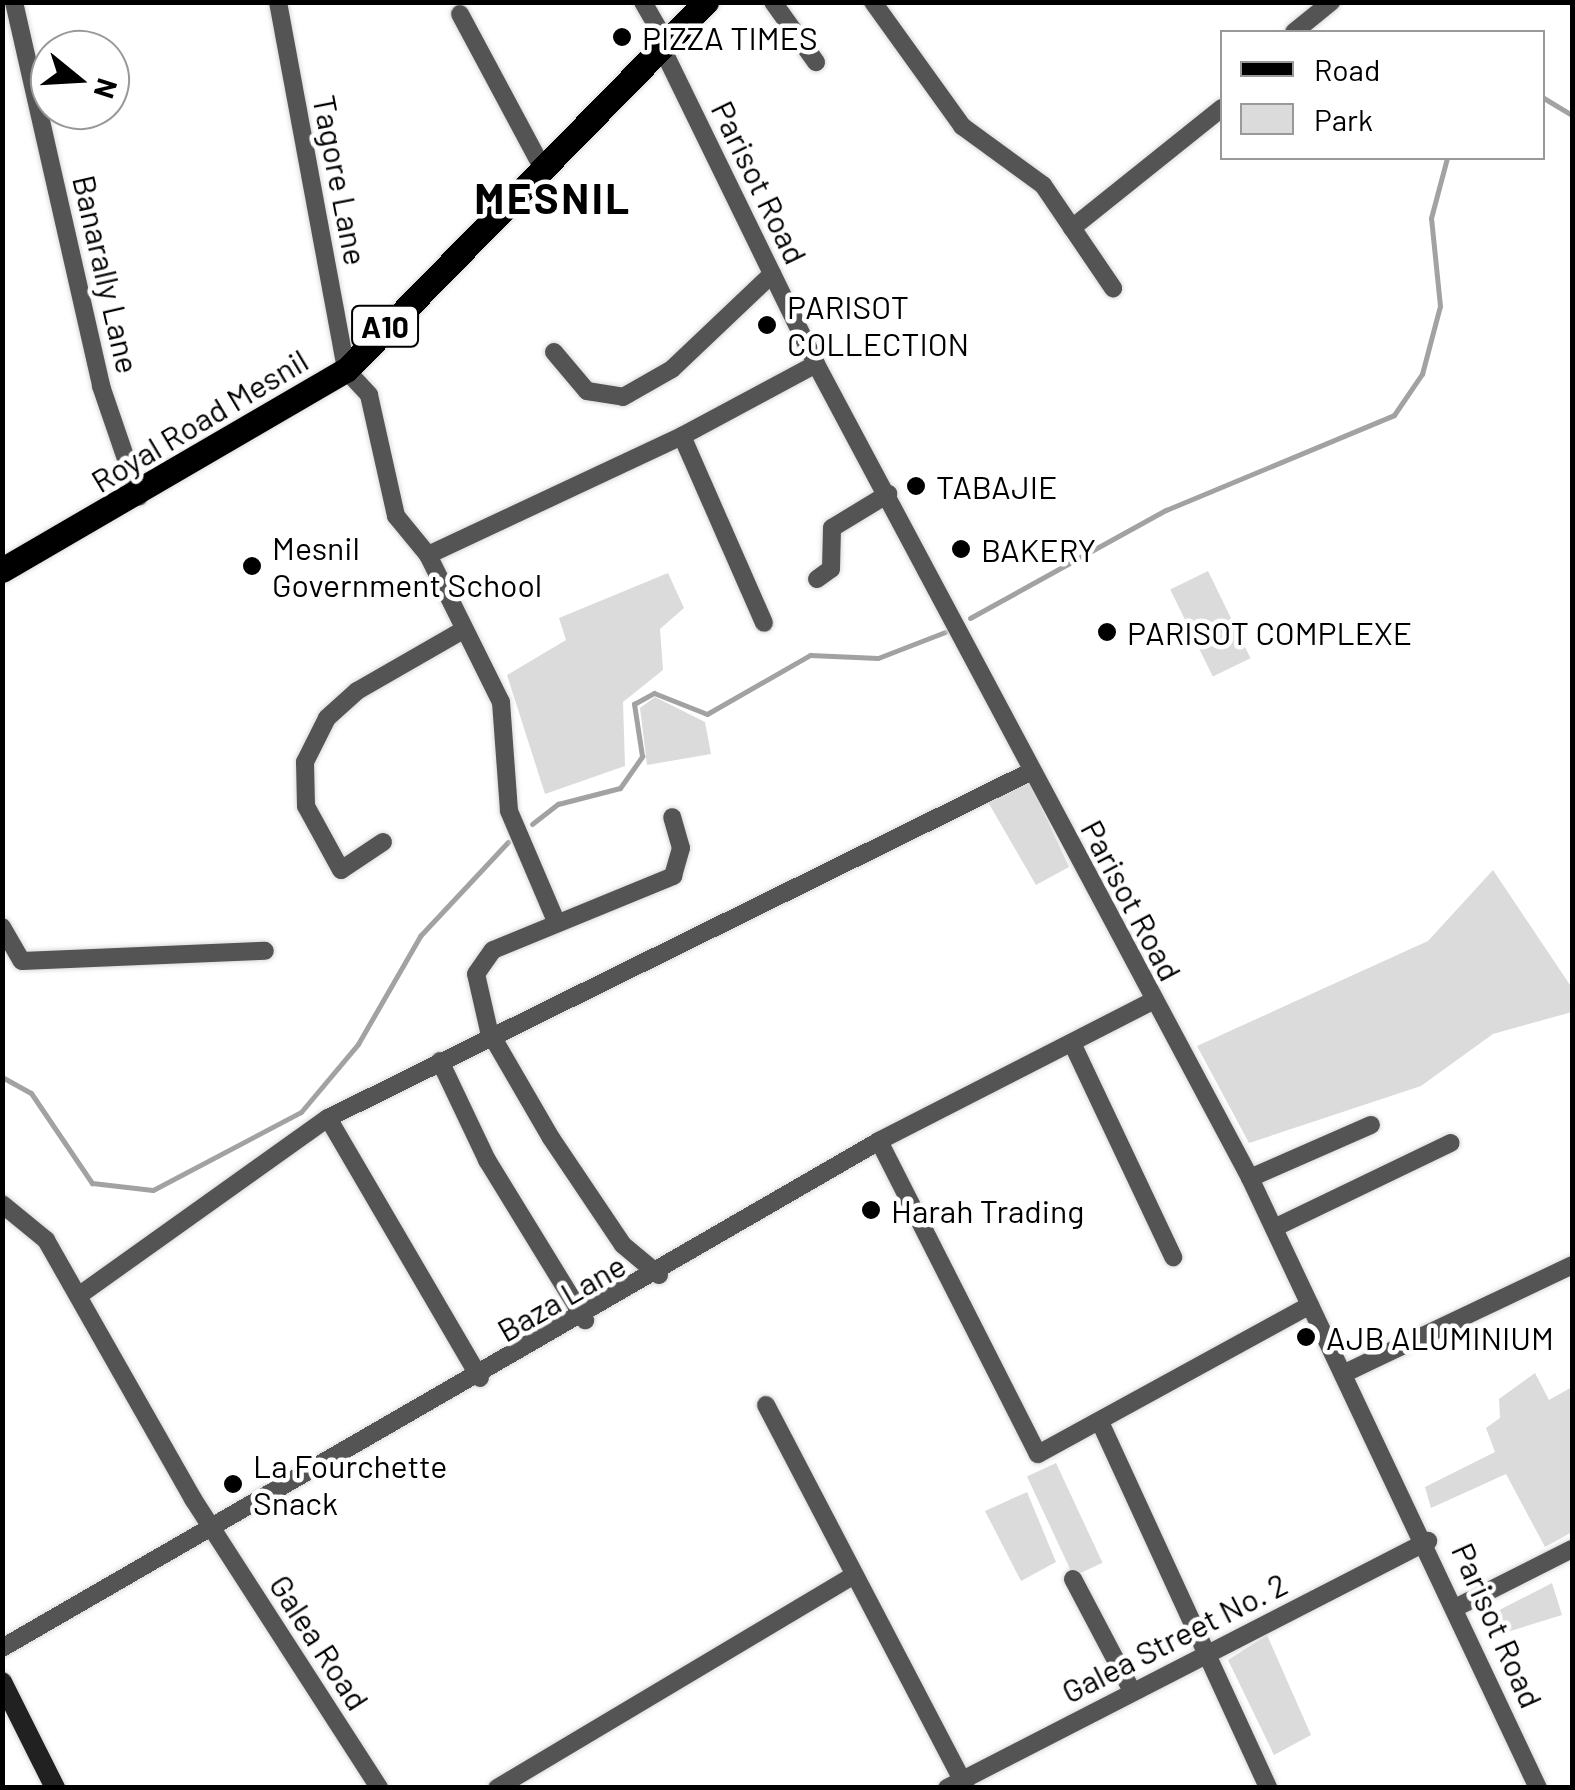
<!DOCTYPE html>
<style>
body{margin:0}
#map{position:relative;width:1575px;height:1790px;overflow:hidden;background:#fff;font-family:Barlow,sans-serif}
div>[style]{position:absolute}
.green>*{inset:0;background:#dbdbdb;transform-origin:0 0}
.stream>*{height:5px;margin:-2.5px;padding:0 2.5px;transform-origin:2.5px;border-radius:2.5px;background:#a2a2a2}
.roads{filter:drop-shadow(0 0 2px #dbdbdb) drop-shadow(0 0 2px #dbdbdb)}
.street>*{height:18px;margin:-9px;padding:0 9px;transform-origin:9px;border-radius:9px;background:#545454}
.secondary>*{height:20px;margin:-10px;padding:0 10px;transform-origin:10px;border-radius:10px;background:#212121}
.primary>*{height:25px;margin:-12.5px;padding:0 12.5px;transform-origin:12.5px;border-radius:12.5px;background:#000}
.dots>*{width:28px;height:28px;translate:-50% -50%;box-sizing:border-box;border:5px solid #fff;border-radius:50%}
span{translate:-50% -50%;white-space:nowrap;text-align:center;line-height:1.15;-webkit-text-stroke:9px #fff;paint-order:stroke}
.shield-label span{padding:2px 8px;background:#fff;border:2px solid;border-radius:8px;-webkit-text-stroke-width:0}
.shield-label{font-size:30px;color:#000;font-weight:700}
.poi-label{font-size:32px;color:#000}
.left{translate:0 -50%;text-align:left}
.street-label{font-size:32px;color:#000}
.district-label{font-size:42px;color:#000;font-weight:700;letter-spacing:2.5px}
.frame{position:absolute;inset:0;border:5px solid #000;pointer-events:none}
.legend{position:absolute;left:1220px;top:30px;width:325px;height:130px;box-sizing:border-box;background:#fff;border:2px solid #999;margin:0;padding:12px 18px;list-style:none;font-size:30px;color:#000}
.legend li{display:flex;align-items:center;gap:20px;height:50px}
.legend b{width:50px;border:2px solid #999}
.north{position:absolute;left:30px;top:30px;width:100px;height:100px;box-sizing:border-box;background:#fff;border:2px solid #999;border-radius:50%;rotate:108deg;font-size:28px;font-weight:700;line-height:40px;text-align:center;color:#000}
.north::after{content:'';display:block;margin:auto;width:35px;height:45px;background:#000;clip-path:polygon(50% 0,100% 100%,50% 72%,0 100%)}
</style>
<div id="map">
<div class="green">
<div style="left:1208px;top:571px;width:97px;height:42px;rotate:64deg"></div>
<div style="clip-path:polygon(668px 573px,684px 608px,660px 629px,663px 670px,623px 702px,625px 766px,545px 794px,507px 675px,566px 640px,559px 618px)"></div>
<div style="clip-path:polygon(655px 697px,705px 722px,711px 754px,647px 765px,640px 708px)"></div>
<div style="clip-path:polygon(1028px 778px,1069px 867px,1036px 885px,988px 802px)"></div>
<div style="clip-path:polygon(1493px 870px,1572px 988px,1572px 1012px,1493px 1034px,1421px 1086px,1249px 1143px,1197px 1046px,1428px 941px)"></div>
<div style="clip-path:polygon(1535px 1373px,1549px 1400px,1572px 1387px,1572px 1532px,1545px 1547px,1506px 1474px,1431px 1508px,1425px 1487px,1495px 1452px,1486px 1428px,1500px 1418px,1499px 1399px)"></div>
<div style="left:1056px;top:1463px;width:110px;height:32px;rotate:65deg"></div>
<div style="clip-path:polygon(1027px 1492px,1056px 1562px,1021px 1581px,985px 1511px)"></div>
<div style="clip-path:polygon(1552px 1583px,1562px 1615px,1491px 1637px,1480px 1620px)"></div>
<div style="clip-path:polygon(1267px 1635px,1311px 1735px,1274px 1755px,1228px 1660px)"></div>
</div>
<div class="stream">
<div style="left:1542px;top:97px;width:35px;rotate:31deg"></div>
<div style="left:970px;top:618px;width:224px;rotate:-28.9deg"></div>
<div style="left:1166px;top:510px;width:247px;rotate:-22.6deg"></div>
<div style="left:1394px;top:415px;width:50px;rotate:-55.7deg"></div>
<div style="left:1422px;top:374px;width:70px;rotate:-75.2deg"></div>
<div style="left:1440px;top:306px;width:88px;rotate:-95.8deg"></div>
<div style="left:1431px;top:218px;width:62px;rotate:-75.1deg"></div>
<div style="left:532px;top:824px;width:33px;rotate:-38deg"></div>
<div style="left:558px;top:804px;width:64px;rotate:-14.5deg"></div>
<div style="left:620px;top:788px;width:39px;rotate:-55deg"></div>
<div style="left:642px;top:756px;width:53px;rotate:-98.7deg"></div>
<div style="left:634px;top:704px;width:23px;rotate:-29deg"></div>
<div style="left:654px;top:693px;width:57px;rotate:21.6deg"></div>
<div style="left:707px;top:714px;width:119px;rotate:-29.8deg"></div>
<div style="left:810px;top:655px;width:68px;rotate:2.5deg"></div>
<div style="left:878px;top:658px;width:72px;rotate:-21.2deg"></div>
<div style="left:2px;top:1077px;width:33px;rotate:29deg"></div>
<div style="left:31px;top:1093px;width:109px;rotate:55.9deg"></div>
<div style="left:92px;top:1183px;width:61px;rotate:6.5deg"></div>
<div style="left:153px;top:1190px;width:167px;rotate:-27.8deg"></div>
<div style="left:301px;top:1112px;width:89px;rotate:-50deg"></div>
<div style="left:358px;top:1044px;width:125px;rotate:-60.1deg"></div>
<div style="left:420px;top:936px;width:129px;rotate:-46.9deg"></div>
</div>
<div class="roads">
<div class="street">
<div style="left:14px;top:2px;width:394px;rotate:77.2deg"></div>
<div style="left:101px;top:386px;width:117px;rotate:71.1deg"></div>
<div style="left:278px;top:2px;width:374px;rotate:79.5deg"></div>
<div style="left:346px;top:370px;width:34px;rotate:47deg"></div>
<div style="left:369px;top:395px;width:124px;rotate:77.4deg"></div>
<div style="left:396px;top:516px;width:50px;rotate:50.6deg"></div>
<div style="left:428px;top:555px;width:164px;rotate:63.6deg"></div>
<div style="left:501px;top:702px;width:109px;rotate:85.8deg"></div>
<div style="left:509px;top:811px;width:117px;rotate:66.9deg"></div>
<div style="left:643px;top:2px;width:46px;rotate:60.1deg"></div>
<div style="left:773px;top:2px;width:74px;rotate:54.4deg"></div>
<div style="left:873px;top:2px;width:153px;rotate:54.3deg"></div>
<div style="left:962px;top:126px;width:100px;rotate:36.1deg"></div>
<div style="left:1043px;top:185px;width:125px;rotate:55.8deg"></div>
<div style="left:460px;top:14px;width:171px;rotate:61.8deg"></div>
<div style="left:1294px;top:32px;width:48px;rotate:-39deg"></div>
<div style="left:661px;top:46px;width:354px;rotate:64deg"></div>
<div style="left:816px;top:364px;width:922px;rotate:61.93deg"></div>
<div style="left:1250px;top:1178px;width:675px;rotate:64.73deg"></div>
<div style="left:1072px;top:228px;width:192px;rotate:-38.7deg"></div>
<div style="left:554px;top:352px;width:51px;rotate:49.8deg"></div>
<div style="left:587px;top:391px;width:36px;rotate:9deg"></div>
<div style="left:623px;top:397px;width:56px;rotate:-29.7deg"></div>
<div style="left:672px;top:369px;width:138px;rotate:-43.5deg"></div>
<div style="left:682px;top:436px;width:152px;rotate:-28.2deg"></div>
<div style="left:428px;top:555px;width:280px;rotate:-25.1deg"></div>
<div style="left:682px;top:436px;width:204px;rotate:66.3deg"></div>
<div style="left:817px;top:579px;width:17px;rotate:-36deg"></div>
<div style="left:831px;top:569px;width:41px;rotate:-88.6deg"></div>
<div style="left:832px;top:528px;width:66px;rotate:-31.3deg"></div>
<div style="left:383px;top:842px;width:50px;rotate:146.3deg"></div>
<div style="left:341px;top:870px;width:73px;rotate:-118.7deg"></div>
<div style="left:306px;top:806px;width:44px;rotate:-91.3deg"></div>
<div style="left:305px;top:762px;width:49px;rotate:-63.4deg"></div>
<div style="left:327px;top:718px;width:40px;rotate:-42deg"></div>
<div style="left:357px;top:691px;width:122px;rotate:-29.9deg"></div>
<div style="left:2px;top:927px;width:39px;rotate:60deg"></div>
<div style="left:22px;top:961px;width:243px;rotate:-2.4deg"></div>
<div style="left:1072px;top:1043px;width:237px;rotate:64.7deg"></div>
<div style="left:440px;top:1061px;width:110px;rotate:64.6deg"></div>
<div style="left:487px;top:1160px;width:188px;rotate:58.5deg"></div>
<div style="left:328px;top:1118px;width:301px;rotate:59.7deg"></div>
<div style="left:879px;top:1141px;width:351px;rotate:63.1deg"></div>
<div style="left:1038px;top:1454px;width:310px;rotate:-28.7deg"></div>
<div style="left:1250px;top:1178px;width:132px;rotate:-23.7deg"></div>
<div style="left:2px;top:1204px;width:57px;rotate:39.3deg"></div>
<div style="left:46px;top:1240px;width:298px;rotate:60.4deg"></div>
<div style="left:193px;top:1499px;width:344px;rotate:57.2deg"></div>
<div style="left:1274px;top:1228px;width:196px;rotate:-25.7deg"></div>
<div style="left:659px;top:1275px;width:47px;rotate:-140.2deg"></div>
<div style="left:623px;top:1245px;width:129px;rotate:-123.9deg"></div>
<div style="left:551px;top:1138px;width:124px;rotate:-120.1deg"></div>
<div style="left:489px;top:1031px;width:58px;rotate:-102.8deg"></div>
<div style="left:476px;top:974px;width:29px;rotate:-55deg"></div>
<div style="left:493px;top:950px;width:195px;rotate:-22.3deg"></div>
<div style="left:673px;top:876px;width:29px;rotate:-74deg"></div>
<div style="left:681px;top:848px;width:32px;rotate:-106deg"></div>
<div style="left:81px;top:1294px;width:303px;rotate:-35.5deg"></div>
<div style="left:328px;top:1118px;width:783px;rotate:-26.24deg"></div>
<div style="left:1345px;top:1373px;width:251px;rotate:-25.4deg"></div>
<div style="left:766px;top:1405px;width:431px;rotate:62.4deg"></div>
<div style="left:1100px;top:1422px;width:403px;rotate:65.3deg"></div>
<div style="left:1073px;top:1579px;width:127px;rotate:62.2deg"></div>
<div style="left:1455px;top:1608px;width:131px;rotate:-26.8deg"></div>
<div style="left:2px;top:1648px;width:1013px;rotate:-30.03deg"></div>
<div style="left:879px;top:1141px;width:307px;rotate:-27.1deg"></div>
<div style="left:497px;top:1788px;width:416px;rotate:-30.8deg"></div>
<div style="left:947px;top:1788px;width:541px;rotate:-27.18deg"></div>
</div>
<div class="secondary">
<div style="left:2px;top:1682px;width:119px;rotate:63.4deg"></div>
</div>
<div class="primary">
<div style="left:2px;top:570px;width:398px;rotate:-30.2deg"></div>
<div style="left:346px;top:370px;width:515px;rotate:-45.63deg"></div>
</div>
</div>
<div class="dots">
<div style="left:622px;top:37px;background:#000"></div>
<div style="left:767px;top:325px;background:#000"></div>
<div style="left:916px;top:486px;background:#000"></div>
<div style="left:961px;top:549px;background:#000"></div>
<div style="left:252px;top:566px;background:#000"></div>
<div style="left:1107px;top:632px;background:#000"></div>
<div style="left:871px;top:1210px;background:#000"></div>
<div style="left:1306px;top:1337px;background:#000"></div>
<div style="left:233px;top:1484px;background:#000"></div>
</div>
<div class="shield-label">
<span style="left:385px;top:326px">A10</span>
</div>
<div class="poi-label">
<span class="left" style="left:642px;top:37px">PIZZA TIMES</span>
<span class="left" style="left:787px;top:325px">PARISOT<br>COLLECTION</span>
<span class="left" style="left:936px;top:486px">TABAJIE</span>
<span class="left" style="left:272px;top:566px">Mesnil<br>Government School</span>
<span class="left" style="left:981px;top:549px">BAKERY</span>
<span class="left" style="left:1127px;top:632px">PARISOT COMPLEXE</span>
<span class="left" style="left:891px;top:1210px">Harah Trading</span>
<span class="left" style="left:1326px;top:1337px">AJB ALUMINIUM</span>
<span class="left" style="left:253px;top:1484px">La Fourchette<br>Snack</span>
</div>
<div class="street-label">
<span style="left:341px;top:180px;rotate:79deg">Tagore Lane</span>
<span style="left:760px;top:182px;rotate:64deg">Parisot Road</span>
<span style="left:107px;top:274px;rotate:77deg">Banarally Lane</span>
<span style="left:199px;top:420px;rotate:-31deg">Royal Road Mesnil</span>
<span style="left:1132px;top:900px;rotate:62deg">Parisot Road</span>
<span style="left:561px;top:1297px;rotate:-30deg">Baza Lane</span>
<span style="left:1498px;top:1625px;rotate:66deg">Parisot Road</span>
<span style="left:1174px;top:1637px;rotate:-27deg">Galea Street No. 2</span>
<span style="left:320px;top:1642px;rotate:57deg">Galea Road</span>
</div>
<div class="district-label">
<span style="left:553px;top:197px">MESNIL</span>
</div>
<div class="frame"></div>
<ul class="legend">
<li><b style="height:12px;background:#000"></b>Road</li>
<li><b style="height:28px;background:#dbdbdb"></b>Park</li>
</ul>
<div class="north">N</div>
</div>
